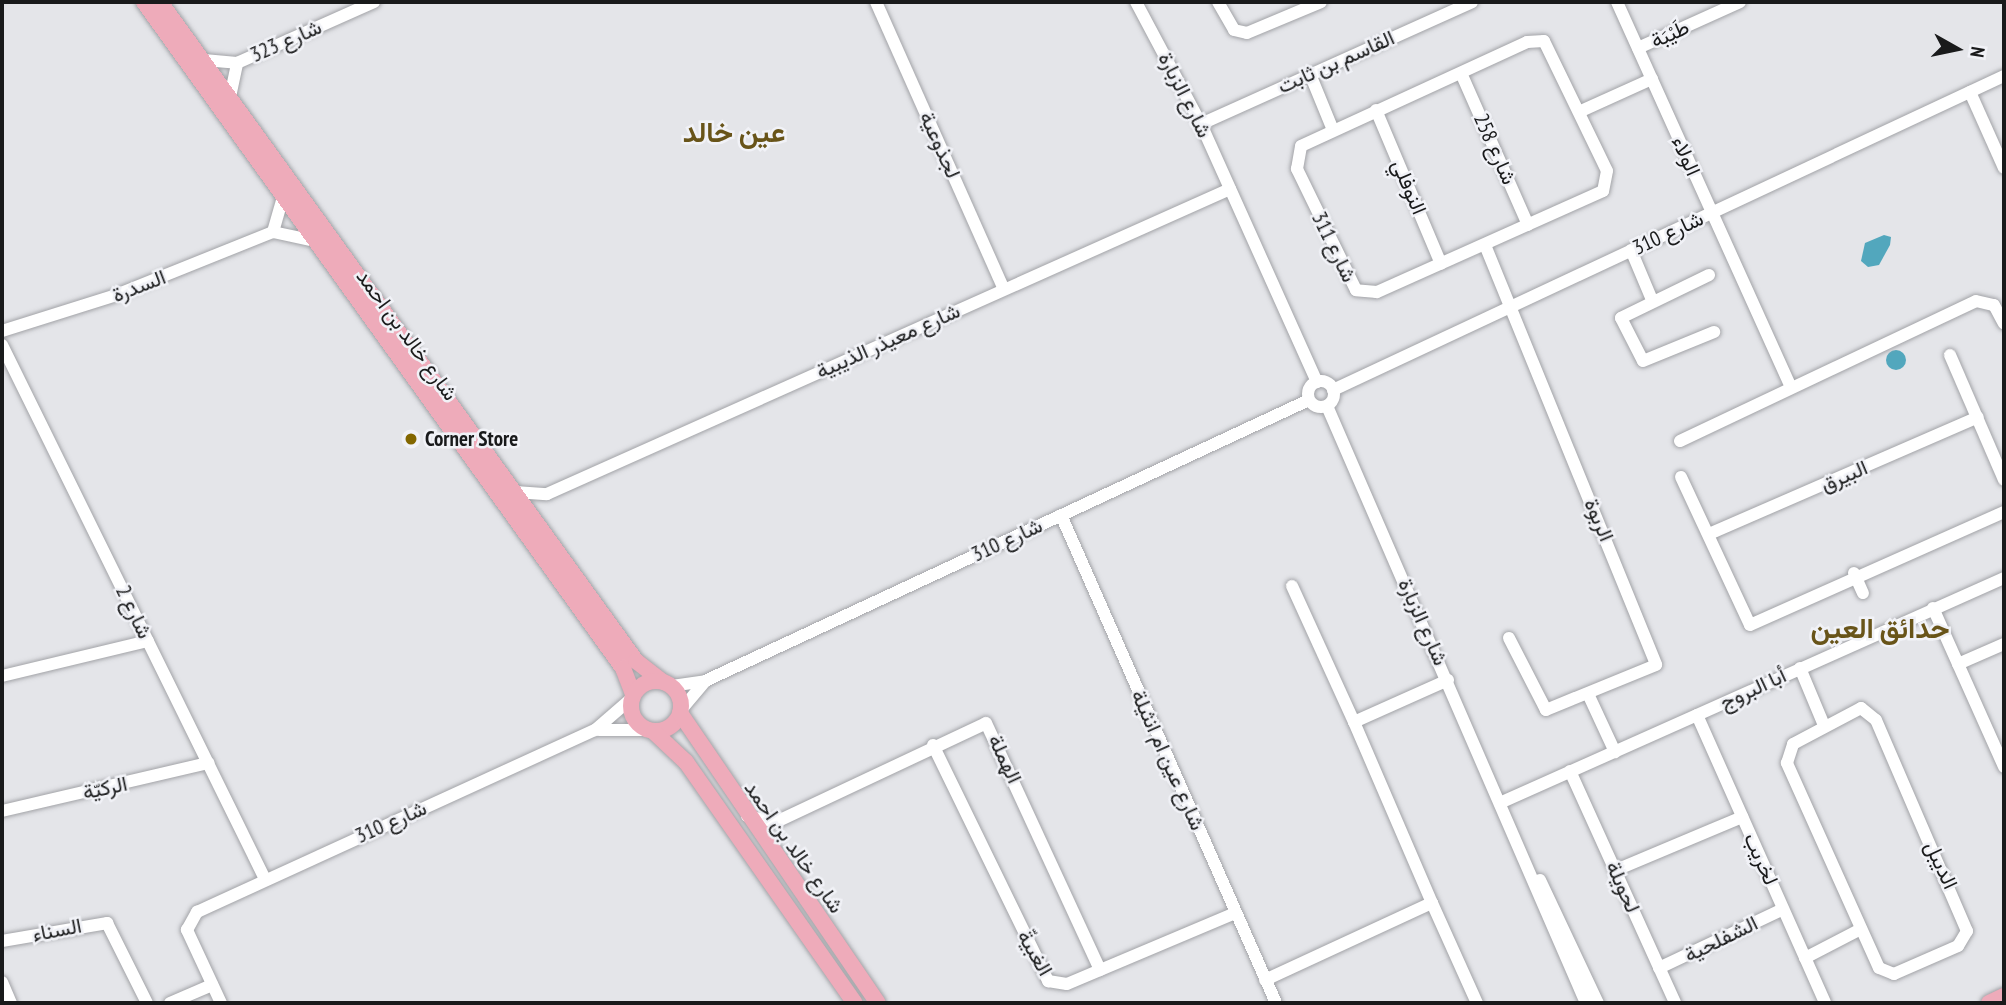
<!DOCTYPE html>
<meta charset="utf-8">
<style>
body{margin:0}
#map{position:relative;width:2006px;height:1005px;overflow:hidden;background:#e4e5e9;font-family:"PT Sans Narrow",Vazirmatn,sans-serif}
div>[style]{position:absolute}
.water>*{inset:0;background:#52a7bd}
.round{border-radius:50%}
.roads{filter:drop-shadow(0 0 2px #a2a3a7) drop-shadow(0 0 2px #a2a3a7)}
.minor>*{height:12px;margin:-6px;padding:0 6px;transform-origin:6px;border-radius:6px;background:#fff}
.minor>.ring{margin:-6px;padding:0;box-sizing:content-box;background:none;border:12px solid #fff;border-radius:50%}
.major>*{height:16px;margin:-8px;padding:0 8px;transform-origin:8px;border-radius:8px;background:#eeabba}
.major>.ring{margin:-8px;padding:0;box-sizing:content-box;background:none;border:16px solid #eeabba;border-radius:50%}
.dots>*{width:19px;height:19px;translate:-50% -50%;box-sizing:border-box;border:4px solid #f1f2f7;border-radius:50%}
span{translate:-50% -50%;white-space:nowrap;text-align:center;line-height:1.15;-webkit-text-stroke:5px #f1f2f7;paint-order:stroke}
.street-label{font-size:21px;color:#191a1b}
.poi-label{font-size:21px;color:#191a1b;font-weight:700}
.left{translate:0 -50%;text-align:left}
.district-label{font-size:28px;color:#685419;font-weight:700}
.frame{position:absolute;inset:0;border:4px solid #191a1b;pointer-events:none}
.north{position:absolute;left:1922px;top:14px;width:70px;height:70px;-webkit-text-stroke:5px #f1f2f7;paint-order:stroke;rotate:99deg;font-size:19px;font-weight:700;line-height:28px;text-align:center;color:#191a1b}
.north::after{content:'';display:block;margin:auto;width:24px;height:32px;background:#191a1b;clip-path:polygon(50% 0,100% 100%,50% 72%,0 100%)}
</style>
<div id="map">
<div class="water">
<div style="clip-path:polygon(1884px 235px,1891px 237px,1890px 245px,1879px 265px,1868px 267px,1861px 261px,1865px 243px)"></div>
<div class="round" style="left:1886px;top:350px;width:20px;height:20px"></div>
</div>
<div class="roads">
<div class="minor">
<div style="left:876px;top:2px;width:314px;rotate:66deg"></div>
<div style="left:1136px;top:2px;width:138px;rotate:62deg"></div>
<div style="left:1201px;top:124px;width:283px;rotate:65.8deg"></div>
<div style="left:1218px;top:2px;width:32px;rotate:60deg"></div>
<div style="left:1234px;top:30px;width:13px;rotate:13deg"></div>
<div style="left:1247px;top:33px;width:80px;rotate:-22.7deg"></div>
<div style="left:1617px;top:2px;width:422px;rotate:65.7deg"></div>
<div style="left:1544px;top:41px;width:144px;rotate:64.1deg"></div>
<div style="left:1607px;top:171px;width:20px;rotate:101deg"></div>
<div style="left:1603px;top:191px;width:248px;rotate:155.9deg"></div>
<div style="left:1377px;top:292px;width:21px;rotate:-175deg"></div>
<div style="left:1356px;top:290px;width:135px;rotate:-116deg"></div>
<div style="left:1297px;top:169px;width:23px;rotate:-80deg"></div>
<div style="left:1301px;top:146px;width:249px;rotate:-24.7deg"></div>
<div style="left:1527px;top:42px;width:17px;rotate:-3deg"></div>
<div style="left:1638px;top:48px;width:112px;rotate:-24.3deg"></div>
<div style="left:204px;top:60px;width:33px;rotate:5deg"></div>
<div style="left:237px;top:63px;width:150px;rotate:-24deg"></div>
<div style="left:1461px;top:73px;width:166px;rotate:66.2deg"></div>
<div style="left:1310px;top:74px;width:61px;rotate:67.7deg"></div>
<div style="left:1970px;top:92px;width:83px;rotate:65.9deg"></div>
<div style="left:230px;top:97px;width:35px;rotate:-78deg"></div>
<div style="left:1376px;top:110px;width:167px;rotate:67.1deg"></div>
<div style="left:1581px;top:111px;width:78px;rotate:-24.3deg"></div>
<div style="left:1201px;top:124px;width:297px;rotate:-24.2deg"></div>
<div style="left:273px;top:232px;width:37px;rotate:-74deg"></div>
<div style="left:1485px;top:245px;width:453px;rotate:67.8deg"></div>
<div style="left:1656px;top:665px;width:119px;rotate:157.8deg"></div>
<div style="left:1546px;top:710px;width:81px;rotate:-117.2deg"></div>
<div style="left:1631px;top:250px;width:54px;rotate:67.2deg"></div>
<div style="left:1709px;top:275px;width:98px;rotate:154deg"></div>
<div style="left:1621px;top:318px;width:48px;rotate:62.9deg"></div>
<div style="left:1643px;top:361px;width:77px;rotate:-22.2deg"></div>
<div style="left:2px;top:331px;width:120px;rotate:-17.5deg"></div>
<div style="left:116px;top:295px;width:169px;rotate:-21.9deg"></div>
<div style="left:273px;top:232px;width:40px;rotate:12deg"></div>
<div style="left:2px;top:345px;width:595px;rotate:63.78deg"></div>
<div style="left:1950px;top:355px;width:136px;rotate:66.6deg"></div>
<div class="ring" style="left:1308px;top:381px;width:14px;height:14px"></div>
<div style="left:1333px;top:390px;width:741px;rotate:-25.08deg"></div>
<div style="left:1327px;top:406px;width:651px;rotate:66.55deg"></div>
<div style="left:1680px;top:441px;width:327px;rotate:-25.3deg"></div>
<div style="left:1976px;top:301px;width:18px;rotate:13deg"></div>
<div style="left:1994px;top:305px;width:21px;rotate:62deg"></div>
<div style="left:1681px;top:477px;width:163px;rotate:65deg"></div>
<div style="left:1750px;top:625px;width:278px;rotate:-24deg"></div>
<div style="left:515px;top:492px;width:32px;rotate:4deg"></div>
<div style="left:547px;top:494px;width:748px;rotate:-24.06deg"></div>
<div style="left:1061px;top:515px;width:533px;rotate:66.22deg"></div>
<div style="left:1709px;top:534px;width:293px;rotate:-23.5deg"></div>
<div style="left:1854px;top:573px;width:22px;rotate:66deg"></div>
<div style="left:1292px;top:586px;width:149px;rotate:65.5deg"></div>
<div style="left:1933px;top:608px;width:174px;rotate:65.9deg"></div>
<div style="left:1958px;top:664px;width:50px;rotate:-23.5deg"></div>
<div style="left:1800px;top:668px;width:60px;rotate:67.3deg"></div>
<div style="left:2px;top:676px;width:150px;rotate:-13.5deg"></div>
<div style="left:671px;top:686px;width:34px;rotate:-8deg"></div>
<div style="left:705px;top:681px;width:666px;rotate:-24.95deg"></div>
<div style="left:1589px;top:696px;width:62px;rotate:65.1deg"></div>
<div style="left:1861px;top:708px;width:19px;rotate:39deg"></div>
<div style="left:1876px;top:720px;width:230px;rotate:66.7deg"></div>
<div style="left:1967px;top:931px;width:17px;rotate:121deg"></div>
<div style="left:1958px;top:946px;width:70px;rotate:156.4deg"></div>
<div style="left:1894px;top:974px;width:16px;rotate:-158deg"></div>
<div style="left:1879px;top:968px;width:225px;rotate:-114.2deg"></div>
<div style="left:1787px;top:763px;width:20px;rotate:-72deg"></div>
<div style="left:1793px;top:744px;width:77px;rotate:-27.9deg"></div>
<div style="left:681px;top:710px;width:38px;rotate:-50deg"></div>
<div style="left:1697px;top:715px;width:315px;rotate:66deg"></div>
<div style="left:599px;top:730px;width:47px"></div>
<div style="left:933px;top:745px;width:263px;rotate:64deg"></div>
<div style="left:1048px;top:981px;width:19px;rotate:9deg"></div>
<div style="left:1067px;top:984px;width:182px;rotate:-22.9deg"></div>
<div style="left:1570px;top:771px;width:255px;rotate:65.6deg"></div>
<div style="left:1502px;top:802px;width:550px;rotate:-24.05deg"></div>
<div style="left:2px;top:811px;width:212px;rotate:-13.1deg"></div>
<div style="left:747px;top:816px;width:30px;rotate:12deg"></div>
<div style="left:776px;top:822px;width:232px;rotate:-25.2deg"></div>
<div style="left:986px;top:723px;width:272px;rotate:65.2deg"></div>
<div style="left:1616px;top:870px;width:137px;rotate:-22.8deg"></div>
<div style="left:1540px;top:880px;width:136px;rotate:64.8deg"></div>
<div style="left:1432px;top:903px;width:110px;rotate:65.8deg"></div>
<div style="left:2px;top:941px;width:107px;rotate:-9.7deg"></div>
<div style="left:107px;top:923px;width:89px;rotate:63.4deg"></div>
<div style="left:1805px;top:958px;width:63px;rotate:-27.4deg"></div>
<div style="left:1659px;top:968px;width:137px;rotate:-25.4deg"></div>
<div style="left:1265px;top:980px;width:184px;rotate:-24.8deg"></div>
<div style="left:1432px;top:903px;width:197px;rotate:-113.3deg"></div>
<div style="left:1354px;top:722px;width:103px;rotate:-24.1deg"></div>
<div style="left:2px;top:982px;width:23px;rotate:67deg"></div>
<div style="left:170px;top:1003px;width:46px;rotate:-23.2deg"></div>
<div style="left:221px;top:1003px;width:81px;rotate:-115deg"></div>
<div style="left:187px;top:930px;width:21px;rotate:-61deg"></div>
<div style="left:197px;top:912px;width:438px;rotate:-24.6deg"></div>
<div style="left:595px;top:730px;width:49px;rotate:-40.9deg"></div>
</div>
<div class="major">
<div style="left:144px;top:2px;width:820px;rotate:54.28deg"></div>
<div style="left:623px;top:668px;width:28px;rotate:69deg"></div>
<div style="left:160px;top:2px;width:813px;rotate:54.16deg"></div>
<div style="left:636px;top:661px;width:33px;rotate:38deg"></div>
<div class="ring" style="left:631px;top:681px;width:34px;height:34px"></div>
<div style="left:680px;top:713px;width:351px;rotate:55.7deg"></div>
<div style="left:654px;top:732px;width:44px;rotate:43.2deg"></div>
<div style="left:686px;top:762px;width:294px;rotate:55deg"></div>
<div style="left:1989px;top:1003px;width:17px;rotate:-25deg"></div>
</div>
</div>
<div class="dots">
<div style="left:411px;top:439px;background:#836700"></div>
</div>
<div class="street-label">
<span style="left:1670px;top:34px;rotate:-24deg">طَيْبَة</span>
<span style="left:286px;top:41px;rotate:-24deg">شارع 323</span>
<span style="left:1336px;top:62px;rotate:-24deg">القاسم بن ثابت</span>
<span style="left:1185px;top:95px;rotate:63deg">شارع الزبارة</span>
<span style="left:940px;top:145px;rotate:66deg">لجذوعية</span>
<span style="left:1495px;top:149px;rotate:66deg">شارع 258</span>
<span style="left:1686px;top:156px;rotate:66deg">الولاء</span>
<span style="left:1409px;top:187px;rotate:67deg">النوفلي</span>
<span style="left:1668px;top:233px;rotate:-25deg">شارع 310</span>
<span style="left:1334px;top:247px;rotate:64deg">شارع 311</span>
<span style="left:139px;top:286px;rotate:-21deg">السدرة</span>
<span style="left:407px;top:335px;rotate:54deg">شارع خالد بن احمد</span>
<span style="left:888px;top:341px;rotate:-24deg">شارع معيذر الذيبية</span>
<span style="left:1844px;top:476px;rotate:-23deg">البيرق</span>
<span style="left:1599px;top:520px;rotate:67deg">الربوة</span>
<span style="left:1007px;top:540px;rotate:-25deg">شارع 310</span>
<span style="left:134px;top:612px;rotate:64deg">شارع 2</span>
<span style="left:1423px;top:622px;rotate:66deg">شارع الزبارة</span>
<span style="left:1753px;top:689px;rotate:-25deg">أبا البروج</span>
<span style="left:1005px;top:759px;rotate:65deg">الهملة</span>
<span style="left:1168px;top:760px;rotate:66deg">شارع عين ام انثيلة</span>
<span style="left:105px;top:788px;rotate:-12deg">الركيّة</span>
<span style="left:391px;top:822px;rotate:-24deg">شارع 310</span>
<span style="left:794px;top:847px;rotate:55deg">شارع خالد بن احمد</span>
<span style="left:1761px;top:859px;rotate:66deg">لخريب</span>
<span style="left:1941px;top:865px;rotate:65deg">الديبل</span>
<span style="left:1623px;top:887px;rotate:66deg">لحويلة</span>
<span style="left:57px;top:930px;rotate:-11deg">السناء</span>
<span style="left:1721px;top:939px;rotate:-26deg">الشفلحية</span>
<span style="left:1035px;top:953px;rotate:60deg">الغبيةّ</span>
</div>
<div class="poi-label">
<span class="left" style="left:425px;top:439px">Corner Store</span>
</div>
<div class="district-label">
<span style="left:734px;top:132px">عين خالد</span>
<span style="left:1880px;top:628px">حدائق العين</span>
</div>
<div class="frame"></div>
<div class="north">N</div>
</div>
